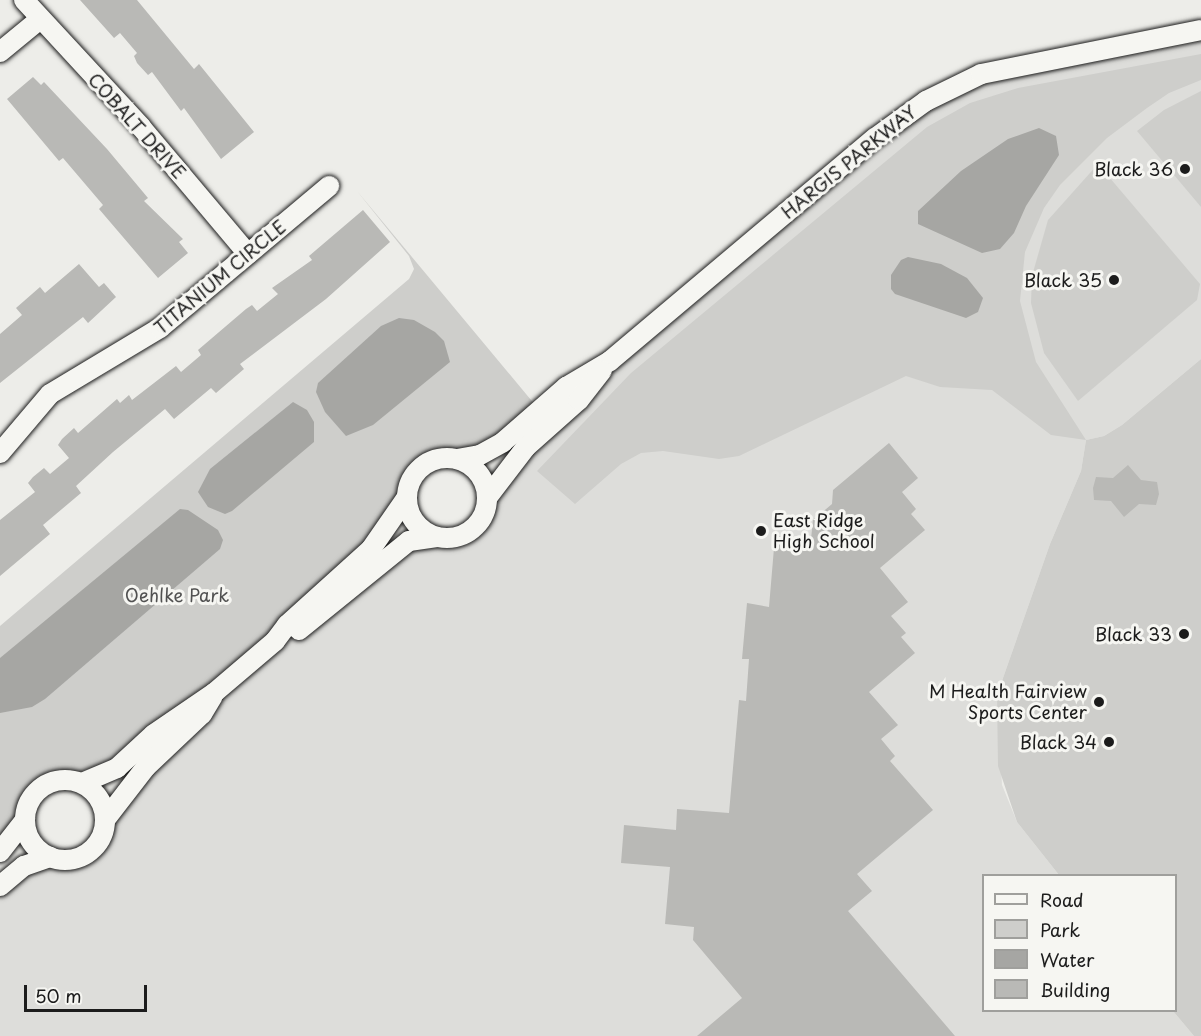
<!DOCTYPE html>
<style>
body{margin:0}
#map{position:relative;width:1201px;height:1036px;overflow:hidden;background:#edede9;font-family:"Playpen Sans",sans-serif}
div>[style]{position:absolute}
.built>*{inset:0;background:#ddddda}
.green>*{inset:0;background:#cececb}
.water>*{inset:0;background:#a6a6a3}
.building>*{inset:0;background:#b9b9b6}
.roads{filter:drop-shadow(0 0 2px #1c1c1c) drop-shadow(0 0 2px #1c1c1c)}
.minor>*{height:20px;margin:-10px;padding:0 10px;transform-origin:10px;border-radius:10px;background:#f6f6f2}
.minor>.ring{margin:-10px;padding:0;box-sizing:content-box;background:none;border:20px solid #f6f6f2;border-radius:50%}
.dots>*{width:16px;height:16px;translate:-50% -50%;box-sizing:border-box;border:3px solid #f6f6f2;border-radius:50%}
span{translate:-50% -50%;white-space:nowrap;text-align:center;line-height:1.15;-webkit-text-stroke:6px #f6f6f2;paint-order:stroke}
.street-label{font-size:18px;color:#1c1c1c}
.poi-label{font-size:18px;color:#1c1c1c}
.right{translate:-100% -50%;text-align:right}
.left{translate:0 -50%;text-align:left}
.park-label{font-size:18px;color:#515151}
.legend{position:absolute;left:982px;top:874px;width:195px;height:138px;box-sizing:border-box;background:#f6f6f2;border:2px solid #9f9f9c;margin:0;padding:8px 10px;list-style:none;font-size:18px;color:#1c1c1c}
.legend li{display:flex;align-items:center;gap:12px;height:30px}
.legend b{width:30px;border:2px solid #9f9f9c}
.scale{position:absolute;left:24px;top:985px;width:123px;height:27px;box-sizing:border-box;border:3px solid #1c1c1c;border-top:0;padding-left:8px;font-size:18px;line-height:21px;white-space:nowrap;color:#1c1c1c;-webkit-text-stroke:4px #f6f6f2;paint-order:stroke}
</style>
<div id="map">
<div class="built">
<div style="clip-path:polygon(1201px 30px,1201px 359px,1122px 425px,1104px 436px,1086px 440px,1081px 471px,1050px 544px,997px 695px,1002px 785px,1017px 822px,1059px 875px,984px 876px,984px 1010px,1173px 1011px,1194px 1036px,0 1036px,0 886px,59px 860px,88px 853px,98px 843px,105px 826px,214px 693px,385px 559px,437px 537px,451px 538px,472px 529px,485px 510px,487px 498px,535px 439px,875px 138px,981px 74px)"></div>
</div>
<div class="green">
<div style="clip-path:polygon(1201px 54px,1201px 80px,1169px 93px,1147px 108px,1107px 138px,1060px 185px,1044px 208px,1025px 252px,1020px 301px,1036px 362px,1086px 440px,1104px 436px,1122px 425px,1201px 359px,1201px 1036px,1194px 1036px,1173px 1011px,1176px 876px,1059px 875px,1017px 822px,998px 766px,997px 695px,1050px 544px,1081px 471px,1086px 440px,1051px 435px,992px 390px,940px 387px,906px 376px,739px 456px,719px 459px,663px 451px,641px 453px,621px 464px,575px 504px,537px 471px,631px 373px,927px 127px,970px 103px,1018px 88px)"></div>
<div style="clip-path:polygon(1201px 91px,1201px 207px,1137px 131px,1164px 110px)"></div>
<div style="clip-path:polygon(1098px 164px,1200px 284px,1197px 300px,1078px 401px,1044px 353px,1031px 303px,1032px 276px,1048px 220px)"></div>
<div style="clip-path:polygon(357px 191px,536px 406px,501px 438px,460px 451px,438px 452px,421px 460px,379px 527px,287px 620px,116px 761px,39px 783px,27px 796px,0 845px,0 626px,409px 279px,414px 269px,409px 256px)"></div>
</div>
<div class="water">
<div style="clip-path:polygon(1039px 128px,1056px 136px,1059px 155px,1026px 206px,1014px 233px,1000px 249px,982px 253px,918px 224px,918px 211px,961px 171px,1008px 139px)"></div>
<div style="clip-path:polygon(908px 257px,941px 264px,967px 278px,983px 298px,978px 312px,966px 318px,895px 294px,891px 289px,891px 275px,901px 260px)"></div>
<div style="clip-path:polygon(399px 318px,414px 320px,435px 332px,444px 341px,450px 362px,373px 425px,346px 436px,325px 412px,316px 392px,318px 383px,381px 326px)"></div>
<div style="clip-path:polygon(293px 402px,307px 410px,314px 422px,314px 442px,232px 511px,225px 514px,208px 507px,198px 492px,210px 469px)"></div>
<div style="clip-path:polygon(180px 509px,188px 510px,218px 530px,223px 540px,220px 549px,45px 699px,32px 707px,0 713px,0 658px)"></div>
</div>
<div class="building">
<div style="clip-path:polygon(80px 0,137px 0,194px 69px,199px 64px,254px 132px,221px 159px,184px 108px,181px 111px,152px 72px,148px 75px,137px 63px,134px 56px,137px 53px,120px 33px,114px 38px)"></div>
<div style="clip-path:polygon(33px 77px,41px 85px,44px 82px,107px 149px,148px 198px,144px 201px,183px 239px,179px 242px,188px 253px,158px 278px,99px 209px,103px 205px,63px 158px,59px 161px,7px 99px)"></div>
<div style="clip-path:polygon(363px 210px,390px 242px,326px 299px,240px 364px,244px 369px,216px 393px,211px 388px,174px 419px,165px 409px,113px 452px,76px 486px,81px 493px,43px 525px,50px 534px,0 576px,0 520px,35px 492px,28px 483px,33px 477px,44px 468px,50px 474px,69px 458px,58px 445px,62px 439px,74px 428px,78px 433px,117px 399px,120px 403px,129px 395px,132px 400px,176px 366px,181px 372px,201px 355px,198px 350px,246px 309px,252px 305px,257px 311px,278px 294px,272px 288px,312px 260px,309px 256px)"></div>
<div style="clip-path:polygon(79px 264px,99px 287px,104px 283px,116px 297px,88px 323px,83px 317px,0 383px,0 334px,22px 315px,16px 308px,40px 287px,45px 293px)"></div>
<div style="clip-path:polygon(889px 443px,918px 478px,902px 492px,916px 509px,911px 514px,925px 530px,880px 568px,908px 602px,891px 616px,906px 633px,901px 637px,915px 653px,869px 692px,898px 725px,881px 739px,895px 756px,890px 761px,933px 810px,857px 874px,872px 891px,848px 911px,955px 1036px,697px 1036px,742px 998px,693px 940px,694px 927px,665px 924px,670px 867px,621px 863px,624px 825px,676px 830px,677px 809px,729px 813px,739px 700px,746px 701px,749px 659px,742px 659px,747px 603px,769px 607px,775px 536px,811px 539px,813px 520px,832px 504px,833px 490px)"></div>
<div style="clip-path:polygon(1128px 465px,1141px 480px,1157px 482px,1159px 494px,1156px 505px,1139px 504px,1124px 517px,1111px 501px,1094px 500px,1093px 488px,1096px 477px,1113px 478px)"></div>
</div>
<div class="roads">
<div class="minor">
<div style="left:24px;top:0;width:173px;rotate:47.3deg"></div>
<div style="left:141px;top:127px;width:166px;rotate:49.9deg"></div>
<div style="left:0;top:52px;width:52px;rotate:-39.5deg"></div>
<div style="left:0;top:453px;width:77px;rotate:-49.7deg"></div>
<div style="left:50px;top:394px;width:128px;rotate:-31deg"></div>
<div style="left:160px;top:328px;width:221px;rotate:-40deg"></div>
<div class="ring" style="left:407px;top:458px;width:60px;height:60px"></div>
<div style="left:457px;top:459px;width:23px;rotate:-10deg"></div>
<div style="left:480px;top:455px;width:26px;rotate:-29deg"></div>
<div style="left:503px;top:442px;width:84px;rotate:-41.1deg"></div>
<div style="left:566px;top:387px;width:51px;rotate:-30.6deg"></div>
<div style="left:610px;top:361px;width:346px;rotate:-40.1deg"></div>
<div style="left:875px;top:138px;width:63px;rotate:-36deg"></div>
<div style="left:926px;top:101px;width:61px;rotate:-26.1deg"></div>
<div style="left:981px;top:74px;width:224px;rotate:-11.3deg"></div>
<div style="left:487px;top:498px;width:64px;rotate:-52.6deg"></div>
<div style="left:526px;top:447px;width:71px;rotate:-41.6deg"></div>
<div style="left:579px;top:400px;width:37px;rotate:-52deg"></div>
<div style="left:299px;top:630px;width:141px;rotate:-39deg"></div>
<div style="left:409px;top:541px;width:28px;rotate:-8deg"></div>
<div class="ring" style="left:25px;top:780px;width:60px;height:60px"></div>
<div style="left:82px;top:783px;width:38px;rotate:-23deg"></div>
<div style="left:117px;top:768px;width:50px;rotate:-42.6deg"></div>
<div style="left:154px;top:734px;width:73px;rotate:-34.3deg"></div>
<div style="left:214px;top:693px;width:80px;rotate:-40.4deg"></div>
<div style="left:275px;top:641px;width:20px;rotate:-53deg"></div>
<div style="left:287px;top:625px;width:113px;rotate:-42.1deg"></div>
<div style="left:371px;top:549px;width:63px;rotate:-55.3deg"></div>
<div style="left:105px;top:820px;width:67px;rotate:-52.3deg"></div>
<div style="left:146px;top:767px;width:77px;rotate:-43.4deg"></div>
<div style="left:202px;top:714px;width:21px;rotate:-59deg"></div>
<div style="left:0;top:852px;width:41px;rotate:-52deg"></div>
<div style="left:0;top:886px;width:31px;rotate:-40deg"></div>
<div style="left:24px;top:866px;width:28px;rotate:-19deg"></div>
</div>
</div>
<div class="dots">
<div style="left:1185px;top:169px;background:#1c1c1c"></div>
<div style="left:1114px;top:280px;background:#1c1c1c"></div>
<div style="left:761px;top:531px;background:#1c1c1c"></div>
<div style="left:1184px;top:634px;background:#1c1c1c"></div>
<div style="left:1099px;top:702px;background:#1c1c1c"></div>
<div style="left:1109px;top:742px;background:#1c1c1c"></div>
</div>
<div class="street-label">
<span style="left:137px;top:126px;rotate:48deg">COBALT DRIVE</span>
<span style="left:849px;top:162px;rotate:-39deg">HARGIS PARKWAY</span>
<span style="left:220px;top:277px;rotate:-40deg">TITANIUM CIRCLE</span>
</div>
<div class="poi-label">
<span class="right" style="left:1173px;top:169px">Black 36</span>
<span class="right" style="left:1102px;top:280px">Black 35</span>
<span class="left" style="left:773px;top:531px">East Ridge<br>High School</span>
<span class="right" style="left:1172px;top:634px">Black 33</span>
<span class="right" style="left:1087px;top:702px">M Health Fairview<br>Sports Center</span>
<span class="right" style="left:1097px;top:742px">Black 34</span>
</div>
<div class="park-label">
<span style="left:177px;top:595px">Oehlke Park</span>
</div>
<ul class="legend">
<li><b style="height:8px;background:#f6f6f2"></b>Road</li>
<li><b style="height:16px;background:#cececb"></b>Park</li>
<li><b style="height:16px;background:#a6a6a3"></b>Water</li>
<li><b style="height:16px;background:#b9b9b6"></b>Building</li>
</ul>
<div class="scale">50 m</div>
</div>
